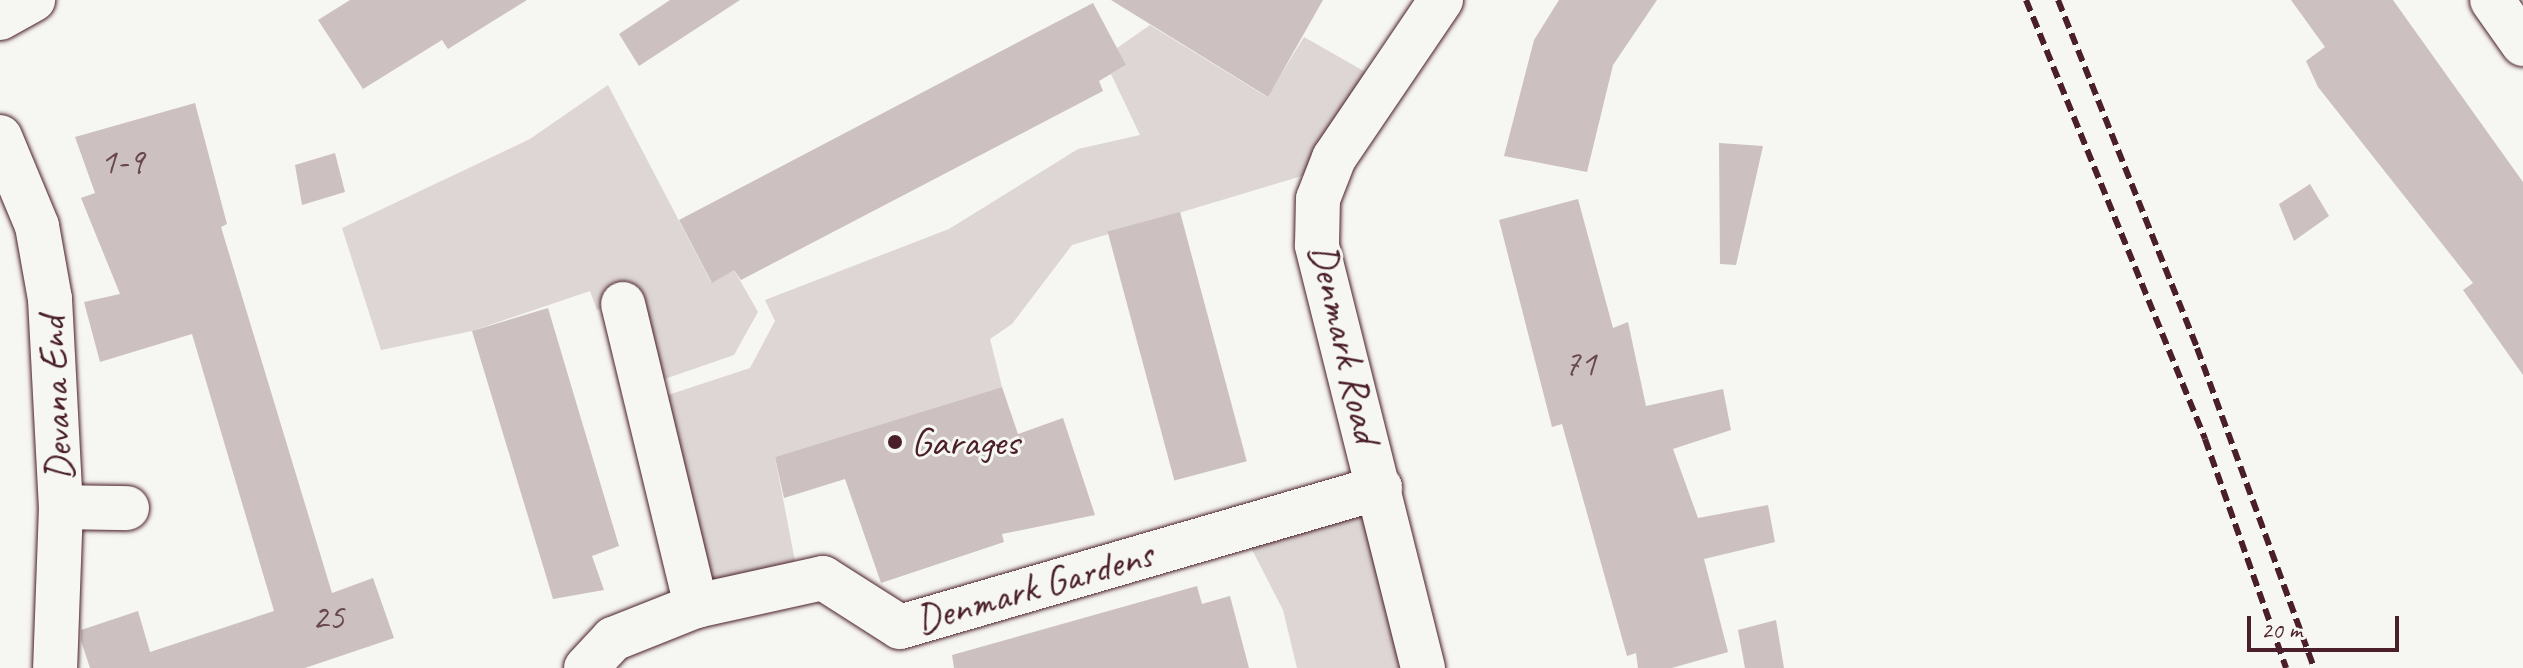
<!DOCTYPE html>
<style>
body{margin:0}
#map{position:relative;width:2523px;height:668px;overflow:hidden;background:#f6f6f2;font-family:Caveat,sans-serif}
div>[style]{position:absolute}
.green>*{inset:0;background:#ddd6d5}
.building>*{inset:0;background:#ccc1c0;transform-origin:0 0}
.roads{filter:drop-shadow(0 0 2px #4a1f2b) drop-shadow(0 0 2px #4a1f2b)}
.street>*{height:44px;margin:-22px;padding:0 22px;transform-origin:22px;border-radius:22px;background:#f6f6f2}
.rail>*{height:6px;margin-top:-3px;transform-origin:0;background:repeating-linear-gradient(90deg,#4a1f2b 0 12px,transparent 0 18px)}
.dots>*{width:22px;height:22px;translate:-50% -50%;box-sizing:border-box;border:4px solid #f6f6f2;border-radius:50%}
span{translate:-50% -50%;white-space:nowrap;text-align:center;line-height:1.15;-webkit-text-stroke:6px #f6f6f2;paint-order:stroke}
.number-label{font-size:36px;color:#6a4850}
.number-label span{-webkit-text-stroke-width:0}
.street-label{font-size:40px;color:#4a1f2b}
.poi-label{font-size:40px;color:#4a1f2b}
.left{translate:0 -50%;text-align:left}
.scale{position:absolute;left:2247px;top:616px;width:152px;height:36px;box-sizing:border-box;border:4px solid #4a1f2b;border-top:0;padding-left:10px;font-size:24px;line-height:28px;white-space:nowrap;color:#4a1f2b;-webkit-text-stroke:6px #f6f6f2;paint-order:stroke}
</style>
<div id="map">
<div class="green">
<div style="clip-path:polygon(1150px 25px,1267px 97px,1304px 37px,1376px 78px,1322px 170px,1072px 245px,1012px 324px,990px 339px,1002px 387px,775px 457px,798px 577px,701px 598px,656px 399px,750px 368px,775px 321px,765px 300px,949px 229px,1078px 149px,1140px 135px,1111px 74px,1125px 66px,1117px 48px)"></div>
<div style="clip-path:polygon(608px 85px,711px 282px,734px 270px,758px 312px,734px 355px,653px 383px,630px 300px,597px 310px,590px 291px,472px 331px,381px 350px,342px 228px,530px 139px)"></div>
<div style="clip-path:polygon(1372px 501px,1411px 668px,1297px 668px,1283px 610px,1245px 536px)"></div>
</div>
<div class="building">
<div style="clip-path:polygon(350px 0,527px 0,448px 49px,442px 40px,363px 89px,318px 20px)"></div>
<div style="clip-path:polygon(670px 0,740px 0,639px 66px,619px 34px)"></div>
<div style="clip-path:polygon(1111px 0,1323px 0,1268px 97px)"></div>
<div style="clip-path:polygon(1559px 0,1657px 0,1613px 65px,1587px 172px,1504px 156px,1534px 40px)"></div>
<div style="clip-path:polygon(2291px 0,2393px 0,2523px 182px,2523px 375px,2463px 290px,2473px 283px,2318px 87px,2306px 61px,2325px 47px)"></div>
<div style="clip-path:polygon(1093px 3px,1126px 65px,1099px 81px,1103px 91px,741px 280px,734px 270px,712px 283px,679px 220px)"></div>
<div style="clip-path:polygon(195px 103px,227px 224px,221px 227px,332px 593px,373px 578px,394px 638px,305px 668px,90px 668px,81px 641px,81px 630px,138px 611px,150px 652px,274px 611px,192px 334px,100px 362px,84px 302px,120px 294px,81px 198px,95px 193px,75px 137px)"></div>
<div style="clip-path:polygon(1719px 143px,1763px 146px,1736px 265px,1720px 264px)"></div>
<div style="clip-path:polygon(335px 153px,345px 192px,302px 205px,295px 165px)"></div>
<div style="clip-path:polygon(2310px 184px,2329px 216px,2294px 241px,2279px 204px)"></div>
<div style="clip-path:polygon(1578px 199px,1613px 328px,1628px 322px,1646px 406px,1723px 389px,1731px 430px,1673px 449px,1698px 518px,1768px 505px,1775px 542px,1704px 559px,1728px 652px,1672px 668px,1638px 668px,1636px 653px,1627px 656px,1562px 424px,1552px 427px,1499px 220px)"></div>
<div style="left:1180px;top:212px;width:258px;height:75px;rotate:75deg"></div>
<div style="clip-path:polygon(548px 308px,619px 546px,592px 556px,604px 590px,553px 599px,472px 331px)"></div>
<div style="clip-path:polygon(1002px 387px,1018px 434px,1063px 418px,1095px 515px,1002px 534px,1004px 542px,881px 583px,845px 479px,784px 498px,775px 457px)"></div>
<div style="clip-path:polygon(1197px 586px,1202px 604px,1230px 596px,1249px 668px,954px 668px,952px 655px)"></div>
<div style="clip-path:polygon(1776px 620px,1784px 668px,1745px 668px,1738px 630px)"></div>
</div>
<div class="roads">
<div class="street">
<div style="left:2492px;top:0;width:54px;rotate:54.8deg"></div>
<div style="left:0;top:18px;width:38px;rotate:-29deg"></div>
<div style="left:0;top:137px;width:96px;rotate:67.4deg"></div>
<div style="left:37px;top:226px;width:74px;rotate:79.9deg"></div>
<div style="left:50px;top:299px;width:208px;rotate:87deg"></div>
<div style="left:61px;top:507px;width:161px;rotate:92.1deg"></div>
<div style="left:623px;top:304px;width:311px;rotate:76.4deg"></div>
<div style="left:61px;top:507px;width:66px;rotate:0.9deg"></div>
<div style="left:586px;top:668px;width:40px;rotate:-47deg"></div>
<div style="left:613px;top:639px;width:89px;rotate:-21.7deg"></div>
<div style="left:696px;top:606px;width:130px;rotate:-12.4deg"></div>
<div style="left:823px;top:578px;width:91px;rotate:32.5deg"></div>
<div style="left:900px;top:627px;width:500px;rotate:-16.2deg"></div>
<div style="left:1423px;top:668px;width:436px;rotate:-104.1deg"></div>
<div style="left:1317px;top:245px;width:46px;rotate:-88.8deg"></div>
<div style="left:1318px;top:199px;width:44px;rotate:-68.7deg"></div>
<div style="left:1334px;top:158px;width:191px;rotate:-55.9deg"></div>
</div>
</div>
<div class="rail">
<div style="left:2026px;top:0;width:474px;rotate:67.8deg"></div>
<div style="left:2205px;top:439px;width:243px;rotate:70.5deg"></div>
<div style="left:2058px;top:0;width:375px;rotate:68.2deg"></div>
<div style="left:2197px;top:348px;width:341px;rotate:69.9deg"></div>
</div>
<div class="dots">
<div style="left:895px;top:442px;background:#4a1f2b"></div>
</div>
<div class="number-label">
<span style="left:122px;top:162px">1-9</span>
<span style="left:1580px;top:364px">71</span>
<span style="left:328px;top:618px">25</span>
</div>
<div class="street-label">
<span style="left:1345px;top:343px;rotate:77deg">Denmark Road</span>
<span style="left:55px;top:399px;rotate:-93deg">Devana End</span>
<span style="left:1034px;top:587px;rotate:-16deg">Denmark Gardens</span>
</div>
<div class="poi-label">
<span class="left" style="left:911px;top:442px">Garages</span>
</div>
<div class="scale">20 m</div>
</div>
